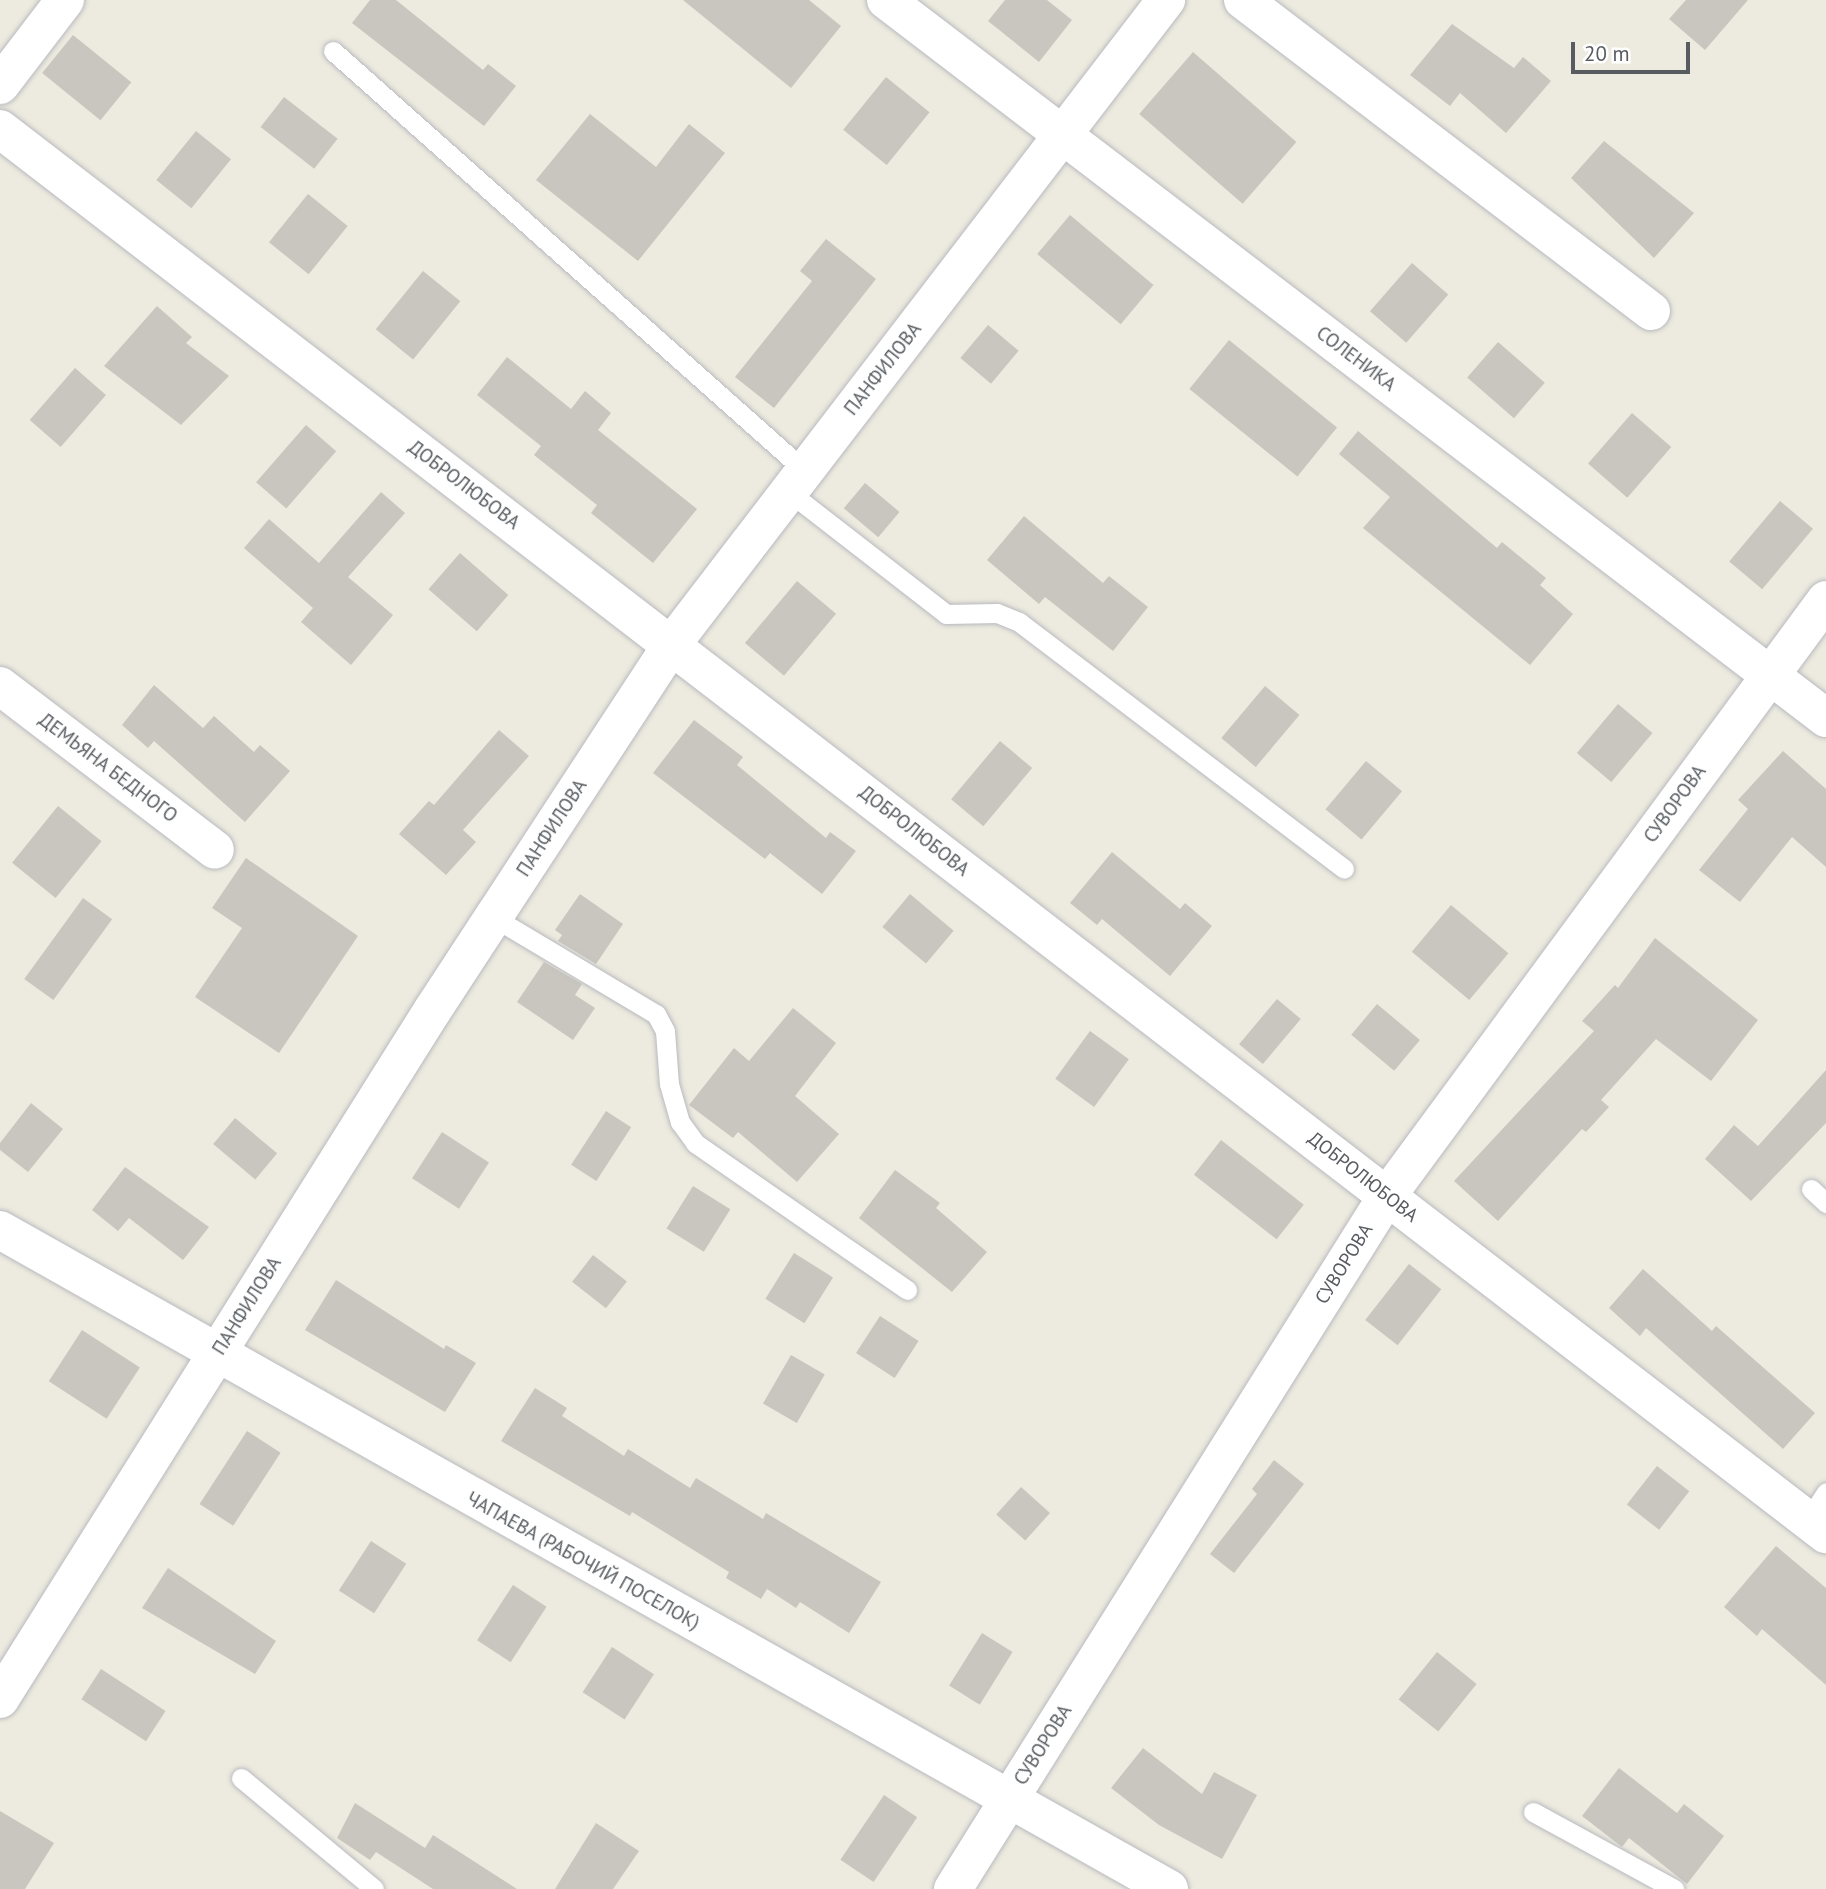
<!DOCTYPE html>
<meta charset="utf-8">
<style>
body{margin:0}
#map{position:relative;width:1826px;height:1889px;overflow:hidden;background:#edeadf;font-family:"PT Sans",sans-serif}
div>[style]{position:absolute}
.building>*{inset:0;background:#c9c6bf;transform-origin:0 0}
.roads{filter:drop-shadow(0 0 2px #b8babf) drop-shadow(0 0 2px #b8babf)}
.lane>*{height:19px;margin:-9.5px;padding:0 9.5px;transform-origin:9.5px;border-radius:9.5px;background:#fff}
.street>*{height:38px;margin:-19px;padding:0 19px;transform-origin:19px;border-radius:19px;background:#fff}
.secondary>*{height:38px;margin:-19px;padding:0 19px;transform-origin:19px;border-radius:19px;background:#fff}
span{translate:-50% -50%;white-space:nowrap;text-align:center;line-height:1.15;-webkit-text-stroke:6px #fff;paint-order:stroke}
.street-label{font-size:19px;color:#585c61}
.scale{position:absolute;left:1571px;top:42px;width:119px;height:32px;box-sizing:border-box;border:4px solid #585c61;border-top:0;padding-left:9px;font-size:21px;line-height:24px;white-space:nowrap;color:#585c61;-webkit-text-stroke:5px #fff;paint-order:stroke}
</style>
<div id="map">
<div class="building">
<div style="clip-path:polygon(370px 0,396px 0,483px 70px,488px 64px,516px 86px,484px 126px,352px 23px)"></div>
<div style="clip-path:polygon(683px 0,809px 0,841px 26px,791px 88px)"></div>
<div style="clip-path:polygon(1005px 0,1047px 0,1072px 20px,1039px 62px,988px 21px)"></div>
<div style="clip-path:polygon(1686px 0,1748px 0,1705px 50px,1669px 19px)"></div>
<div style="clip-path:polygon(1452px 24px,1514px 68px,1523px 57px,1551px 81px,1506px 133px,1460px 93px,1450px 106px,1410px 75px)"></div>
<div style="left:73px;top:35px;width:75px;height:49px;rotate:39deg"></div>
<div style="left:1193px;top:52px;width:137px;height:82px;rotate:41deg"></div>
<div style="left:886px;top:77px;width:56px;height:68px;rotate:39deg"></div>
<div style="left:284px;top:97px;width:68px;height:38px;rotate:38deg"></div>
<div style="clip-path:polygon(590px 114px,656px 167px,689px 124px,725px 153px,638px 261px,536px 180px)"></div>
<div style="left:196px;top:131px;width:45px;height:63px;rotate:39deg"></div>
<div style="clip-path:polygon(1604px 141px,1694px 213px,1654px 258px,1571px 178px)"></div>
<div style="left:308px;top:194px;width:51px;height:62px;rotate:39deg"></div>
<div style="left:1070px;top:215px;width:109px;height:51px;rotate:40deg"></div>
<div style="clip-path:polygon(826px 239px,876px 279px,774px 408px,735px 377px,812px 281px,800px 271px)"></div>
<div style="left:1412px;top:263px;width:48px;height:64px;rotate:41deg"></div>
<div style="left:423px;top:271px;width:48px;height:75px;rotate:39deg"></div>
<div style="clip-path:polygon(157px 306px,192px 337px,186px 343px,229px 376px,181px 425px,104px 366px)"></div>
<div style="left:988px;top:325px;width:40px;height:43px;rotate:40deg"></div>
<div style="left:1229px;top:340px;width:139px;height:63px;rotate:39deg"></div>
<div style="left:1498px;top:342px;width:62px;height:47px;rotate:41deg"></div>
<div style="clip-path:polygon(507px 357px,571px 409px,585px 391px,611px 413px,598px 430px,697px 509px,653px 563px,591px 513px,597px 505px,534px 455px,541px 446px,477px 395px)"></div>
<div style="left:75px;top:368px;width:41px;height:69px;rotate:41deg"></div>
<div style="left:1632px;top:413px;width:52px;height:67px;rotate:41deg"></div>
<div style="left:306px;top:425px;width:40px;height:76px;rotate:41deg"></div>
<div style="clip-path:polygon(1358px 431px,1497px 548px,1502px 542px,1546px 578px,1540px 585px,1573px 614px,1530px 665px,1363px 528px,1390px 497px,1339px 454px)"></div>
<div style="left:865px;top:483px;width:45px;height:33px;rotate:40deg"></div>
<div style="clip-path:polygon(381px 492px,405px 513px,348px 577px,393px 615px,351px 665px,301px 622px,313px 608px,244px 548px,269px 519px,319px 563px)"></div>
<div style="left:1780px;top:501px;width:43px;height:79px;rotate:40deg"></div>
<div style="clip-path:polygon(1024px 516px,1103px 583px,1109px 576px,1148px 607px,1113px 651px,1045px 597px,1039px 604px,987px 560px)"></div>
<div style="left:460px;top:553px;width:64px;height:48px;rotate:41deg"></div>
<div style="left:797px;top:581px;width:51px;height:81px;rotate:40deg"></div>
<div style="clip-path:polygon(154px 685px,203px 728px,214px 716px,254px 752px,260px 745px,290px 771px,245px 822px,154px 741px,148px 748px,122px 725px)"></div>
<div style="left:1265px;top:686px;width:45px;height:68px;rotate:40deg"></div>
<div style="left:1618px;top:704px;width:45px;height:64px;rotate:40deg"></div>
<div style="clip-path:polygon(694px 720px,743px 757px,737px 765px,826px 838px,830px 832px,856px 851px,822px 894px,770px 853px,765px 859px,653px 773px)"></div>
<div style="clip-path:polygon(499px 730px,529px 756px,463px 830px,476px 842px,446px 875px,399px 834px,429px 801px,434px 805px)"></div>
<div style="left:1000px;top:741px;width:42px;height:76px;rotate:40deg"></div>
<div style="clip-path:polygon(1783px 751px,1826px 789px,1826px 867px,1792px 837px,1740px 902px,1699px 870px,1748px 809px,1738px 800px)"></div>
<div style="left:1366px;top:761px;width:47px;height:63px;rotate:40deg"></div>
<div style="left:58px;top:806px;width:56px;height:73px;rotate:39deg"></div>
<div style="clip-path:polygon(1112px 852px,1180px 909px,1185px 903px,1212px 926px,1170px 976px,1102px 919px,1097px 925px,1070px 903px)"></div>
<div style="clip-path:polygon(246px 858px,358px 936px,279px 1053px,195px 997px,242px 928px,212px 908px)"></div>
<div style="clip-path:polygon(580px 894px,623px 924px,596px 964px,558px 941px,562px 935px,555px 930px)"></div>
<div style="left:910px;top:894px;width:57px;height:43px;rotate:40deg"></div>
<div style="left:83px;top:898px;width:36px;height:100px;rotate:36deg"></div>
<div style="left:1451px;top:905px;width:75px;height:61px;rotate:40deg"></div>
<div style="clip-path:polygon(1655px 938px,1758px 1020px,1711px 1081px,1656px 1039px,1601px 1100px,1609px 1107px,1586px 1132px,1582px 1129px,1498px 1221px,1454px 1181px,1594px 1031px,1582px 1021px,1615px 985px,1618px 988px)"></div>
<div style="clip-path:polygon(544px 962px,582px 984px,575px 995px,595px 1008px,573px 1040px,517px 1002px)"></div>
<div style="left:1277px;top:999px;width:31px;height:59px;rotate:40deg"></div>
<div style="left:1377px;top:1004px;width:56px;height:40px;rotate:40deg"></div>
<div style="clip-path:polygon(793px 1008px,836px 1043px,795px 1096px,839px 1134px,797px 1182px,738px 1132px,733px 1138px,689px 1105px,734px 1048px,749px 1061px)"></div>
<div style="left:1090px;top:1031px;width:48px;height:59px;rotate:36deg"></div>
<div style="clip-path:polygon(1826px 1070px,1826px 1123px,1751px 1201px,1705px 1159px,1734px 1125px,1758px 1146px)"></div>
<div style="clip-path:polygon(31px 1103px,63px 1129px,28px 1172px,0 1150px,0 1143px)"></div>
<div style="left:606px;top:1111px;width:30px;height:64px;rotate:33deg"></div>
<div style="left:235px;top:1118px;width:55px;height:34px;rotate:40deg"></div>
<div style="left:442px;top:1132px;width:56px;height:55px;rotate:33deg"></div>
<div style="left:1221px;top:1140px;width:105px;height:44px;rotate:38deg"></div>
<div style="clip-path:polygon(125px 1167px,209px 1227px,183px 1260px,129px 1218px,118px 1231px,92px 1210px)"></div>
<div style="clip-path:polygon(895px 1170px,940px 1203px,936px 1208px,987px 1252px,952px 1292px,859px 1218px)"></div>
<div style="left:693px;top:1186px;width:44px;height:50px;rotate:32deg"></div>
<div style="left:794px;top:1253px;width:46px;height:54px;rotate:32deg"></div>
<div style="left:593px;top:1255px;width:43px;height:34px;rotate:38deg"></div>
<div style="left:1409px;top:1264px;width:41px;height:71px;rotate:38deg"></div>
<div style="clip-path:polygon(1643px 1269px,1712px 1331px,1716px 1326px,1815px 1413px,1783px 1449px,1646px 1328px,1640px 1336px,1609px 1308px)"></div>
<div style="clip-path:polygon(336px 1280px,444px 1349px,446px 1345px,476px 1363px,445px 1412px,305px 1330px)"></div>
<div style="left:880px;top:1316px;width:46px;height:44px;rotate:33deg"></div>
<div style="left:82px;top:1330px;width:69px;height:61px;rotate:33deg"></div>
<div style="left:791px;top:1355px;width:39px;height:56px;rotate:30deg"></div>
<div style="clip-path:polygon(535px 1388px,567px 1408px,562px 1416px,624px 1456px,628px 1449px,690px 1488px,696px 1478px,763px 1519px,766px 1513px,881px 1582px,849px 1633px,800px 1602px,796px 1608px,767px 1589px,761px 1599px,726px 1578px,729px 1572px,632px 1512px,630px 1516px,501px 1441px)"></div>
<div style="left:247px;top:1431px;width:40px;height:87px;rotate:33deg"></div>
<div style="clip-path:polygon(1274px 1460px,1304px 1484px,1234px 1573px,1210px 1554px,1257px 1494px,1252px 1489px)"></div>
<div style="left:1657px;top:1466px;width:41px;height:49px;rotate:38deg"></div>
<div style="left:1021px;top:1487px;width:39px;height:37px;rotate:42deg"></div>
<div style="left:371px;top:1541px;width:42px;height:59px;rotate:33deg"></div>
<div style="clip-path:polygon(1776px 1546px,1826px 1588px,1826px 1685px,1762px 1629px,1757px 1636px,1724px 1607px)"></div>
<div style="clip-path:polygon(168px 1568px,276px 1641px,255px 1674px,142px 1608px)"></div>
<div style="left:513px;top:1585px;width:40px;height:66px;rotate:33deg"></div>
<div style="left:982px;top:1633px;width:36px;height:62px;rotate:32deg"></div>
<div style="left:612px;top:1647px;width:50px;height:54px;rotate:33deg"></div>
<div style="left:1437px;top:1652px;width:51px;height:61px;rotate:39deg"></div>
<div style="left:101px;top:1669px;width:77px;height:36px;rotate:33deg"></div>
<div style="clip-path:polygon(1143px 1748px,1202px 1794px,1214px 1772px,1257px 1795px,1222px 1859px,1159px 1825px,1111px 1788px)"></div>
<div style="clip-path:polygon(1619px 1768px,1677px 1813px,1684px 1804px,1724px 1836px,1687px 1884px,1629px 1838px,1622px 1847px,1582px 1816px)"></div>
<div style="left:884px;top:1795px;width:40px;height:78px;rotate:34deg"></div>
<div style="clip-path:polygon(355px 1803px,425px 1848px,433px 1835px,517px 1889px,433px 1889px,376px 1852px,370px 1860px,337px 1838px)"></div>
<div style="clip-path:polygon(0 1811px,54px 1843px,25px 1889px,0 1889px)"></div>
<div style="clip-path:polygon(596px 1823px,639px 1851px,613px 1889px,555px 1889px)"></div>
</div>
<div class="roads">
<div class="lane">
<div style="left:333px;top:51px;width:632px;rotate:41.66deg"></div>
<div style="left:789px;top:492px;width:199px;rotate:37.8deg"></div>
<div style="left:946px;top:614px;width:51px;rotate:-1.1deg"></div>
<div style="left:997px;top:613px;width:24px;rotate:22deg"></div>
<div style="left:1019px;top:622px;width:408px;rotate:37.2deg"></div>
<div style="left:493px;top:917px;width:190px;rotate:30.8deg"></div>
<div style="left:656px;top:1014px;width:19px;rotate:62deg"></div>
<div style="left:665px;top:1031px;width:53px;rotate:85.7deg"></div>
<div style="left:669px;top:1084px;width:40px;rotate:74deg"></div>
<div style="left:680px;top:1122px;width:26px;rotate:54deg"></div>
<div style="left:695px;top:1143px;width:258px;rotate:34.7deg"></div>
<div style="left:1811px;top:1189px;width:21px;rotate:43deg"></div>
<div style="left:1808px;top:1520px;width:33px;rotate:-57deg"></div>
<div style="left:241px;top:1778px;width:173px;rotate:39.8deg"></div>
<div style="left:1533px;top:1812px;width:161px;rotate:28.6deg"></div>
</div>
<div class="street">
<div style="left:886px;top:0;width:1183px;rotate:37.37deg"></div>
<div style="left:1243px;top:0;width:513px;rotate:37.32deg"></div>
<div style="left:0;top:85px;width:107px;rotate:-52.6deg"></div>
<div style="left:0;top:129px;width:2304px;rotate:37.58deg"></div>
<div style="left:0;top:686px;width:270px;rotate:37.3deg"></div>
<div style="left:0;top:1230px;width:1342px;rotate:29.41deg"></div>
<div style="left:953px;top:1889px;width:818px;rotate:-57.94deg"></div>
<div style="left:1387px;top:1196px;width:740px;rotate:-53.63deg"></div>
</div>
<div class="secondary">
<div style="left:0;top:1699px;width:812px;rotate:-57.88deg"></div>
<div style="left:432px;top:1011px;width:439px;rotate:-56.8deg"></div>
<div style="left:672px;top:644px;width:812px;rotate:-52.51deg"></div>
</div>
</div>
<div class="street-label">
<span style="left:1356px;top:359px;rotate:37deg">СОЛЕНИКА</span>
<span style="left:883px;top:369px;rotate:-52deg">ПАНФИЛОВА</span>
<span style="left:464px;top:485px;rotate:37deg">ДОБРОЛЮБОВА</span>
<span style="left:108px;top:768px;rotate:37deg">ДЕМЬЯНА БЕДНОГО</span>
<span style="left:1675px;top:804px;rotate:-54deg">СУВОРОВА</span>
<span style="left:552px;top:828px;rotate:-57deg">ПАНФИЛОВА</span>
<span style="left:914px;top:831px;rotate:38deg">ДОБРОЛЮБОВА</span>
<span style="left:1363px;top:1177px;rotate:38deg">ДОБРОЛЮБОВА</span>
<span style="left:1344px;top:1264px;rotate:-58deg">СУВОРОВА</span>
<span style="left:247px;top:1306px;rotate:-58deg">ПАНФИЛОВА</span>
<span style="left:583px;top:1561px;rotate:29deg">ЧАПАЕВА (РАБОЧИЙ ПОСЕЛОК)</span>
<span style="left:1043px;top:1745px;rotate:-58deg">СУВОРОВА</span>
</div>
<div class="scale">20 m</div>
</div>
